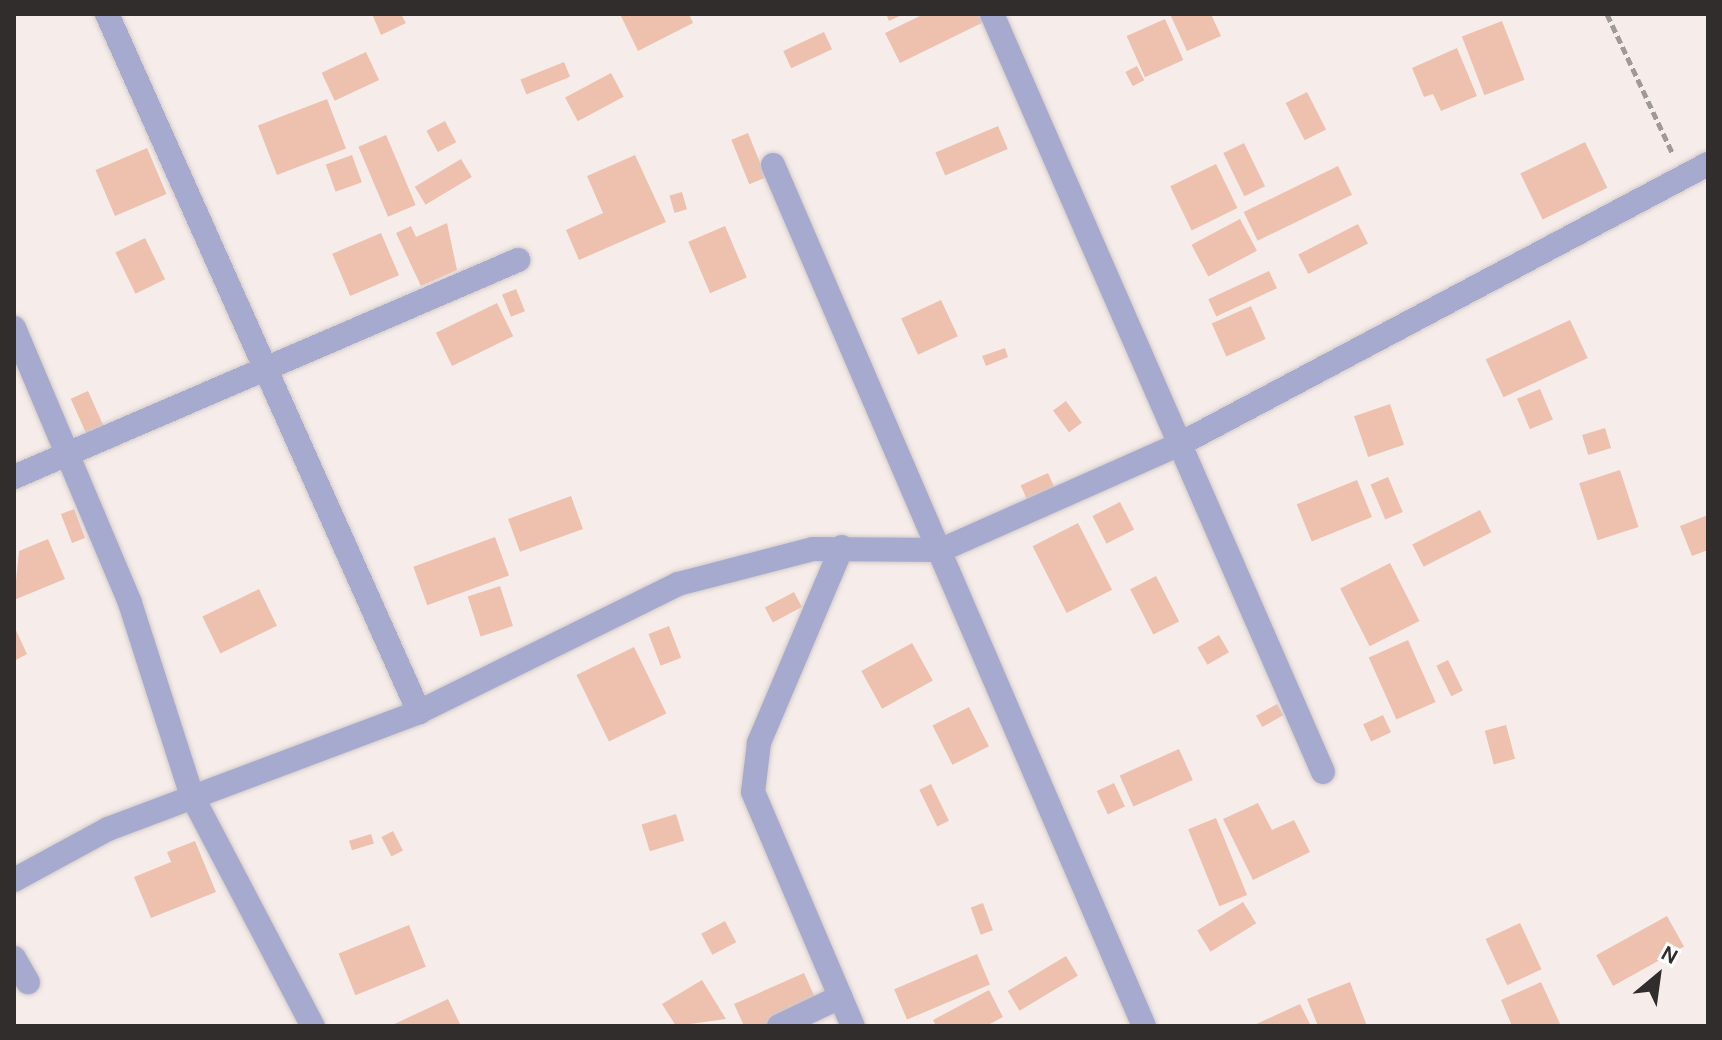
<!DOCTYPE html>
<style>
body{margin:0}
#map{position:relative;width:1722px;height:1040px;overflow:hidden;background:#f6edea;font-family:Karla,sans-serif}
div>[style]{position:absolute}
.building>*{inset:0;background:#eec1af;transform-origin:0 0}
.path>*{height:5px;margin-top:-2.5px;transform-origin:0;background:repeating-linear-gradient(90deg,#9f9997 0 8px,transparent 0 12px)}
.roads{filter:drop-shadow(0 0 2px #d2cac8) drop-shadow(0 0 2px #d2cac8)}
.street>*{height:24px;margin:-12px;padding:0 12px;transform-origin:12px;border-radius:12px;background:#a6aacf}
span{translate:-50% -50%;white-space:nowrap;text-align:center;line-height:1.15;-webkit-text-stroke:7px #fff;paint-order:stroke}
.frame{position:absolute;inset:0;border:16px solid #302d2c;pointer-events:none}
.north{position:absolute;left:1618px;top:936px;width:80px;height:80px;-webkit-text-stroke:6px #fff;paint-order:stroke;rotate:29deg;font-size:22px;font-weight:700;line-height:32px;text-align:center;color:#302d2c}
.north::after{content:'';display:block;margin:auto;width:28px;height:36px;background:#302d2c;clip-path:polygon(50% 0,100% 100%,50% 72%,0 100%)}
</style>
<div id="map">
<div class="building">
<div style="clip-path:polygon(372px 14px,401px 14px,406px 23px,381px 35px)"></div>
<div style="clip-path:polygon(620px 14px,689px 14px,693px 23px,638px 51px)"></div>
<div style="clip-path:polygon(886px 14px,904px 14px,889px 21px)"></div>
<div style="clip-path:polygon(924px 14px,987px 14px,990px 19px,900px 63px,885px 33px)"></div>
<div style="clip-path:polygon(1170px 14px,1211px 14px,1221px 36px,1187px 51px)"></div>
<div style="left:1165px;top:19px;width:45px;height:42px;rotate:66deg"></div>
<div style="left:1502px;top:21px;width:63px;height:43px;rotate:69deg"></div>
<div style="left:824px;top:32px;width:19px;height:45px;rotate:65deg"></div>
<div style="clip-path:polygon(1457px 48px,1477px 96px,1441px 111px,1433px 94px,1424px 97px,1412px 68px)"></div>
<div style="left:366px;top:52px;width:31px;height:49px;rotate:65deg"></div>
<div style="left:564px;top:62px;width:16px;height:47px;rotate:68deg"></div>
<div style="left:1137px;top:66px;width:16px;height:13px;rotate:63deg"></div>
<div style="left:611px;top:73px;width:27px;height:52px;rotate:62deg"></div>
<div style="left:1307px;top:92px;width:42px;height:24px;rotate:63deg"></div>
<div style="left:327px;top:99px;width:53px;height:74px;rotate:69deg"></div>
<div style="left:445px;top:121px;width:24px;height:21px;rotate:62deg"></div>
<div style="left:998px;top:126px;width:25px;height:68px;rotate:67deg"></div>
<div style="left:748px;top:133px;width:48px;height:18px;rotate:68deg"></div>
<div style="left:386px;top:135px;width:76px;height:30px;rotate:67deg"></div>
<div style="left:1585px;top:142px;width:51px;height:72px;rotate:64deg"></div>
<div style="left:1244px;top:143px;width:48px;height:23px;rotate:64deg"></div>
<div style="left:147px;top:148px;width:50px;height:56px;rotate:67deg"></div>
<div style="left:352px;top:155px;width:29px;height:28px;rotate:70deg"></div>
<div style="clip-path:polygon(635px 155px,666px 222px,579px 260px,566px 230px,603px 213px,587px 176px)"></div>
<div style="left:461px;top:159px;width:21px;height:54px;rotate:59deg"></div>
<div style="left:1216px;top:164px;width:49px;height:51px;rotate:64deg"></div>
<div style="left:1338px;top:166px;width:32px;height:105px;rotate:64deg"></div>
<div style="left:682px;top:192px;width:18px;height:13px;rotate:74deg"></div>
<div style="left:1240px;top:219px;width:36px;height:55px;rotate:62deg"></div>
<div style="clip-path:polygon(447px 223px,457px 270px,421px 286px,396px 233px,411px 226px,416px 237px)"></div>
<div style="left:1358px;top:224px;width:22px;height:67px;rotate:63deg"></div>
<div style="left:725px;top:226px;width:56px;height:40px;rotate:67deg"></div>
<div style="left:381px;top:233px;width:46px;height:53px;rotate:67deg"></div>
<div style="left:145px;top:238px;width:46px;height:33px;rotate:64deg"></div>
<div style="left:1269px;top:271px;width:19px;height:67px;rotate:65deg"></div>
<div style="left:516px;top:289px;width:24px;height:15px;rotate:68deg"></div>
<div style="left:941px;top:300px;width:40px;height:44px;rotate:65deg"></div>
<div style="left:497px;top:303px;width:37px;height:68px;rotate:64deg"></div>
<div style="left:1251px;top:306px;width:36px;height:43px;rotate:66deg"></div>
<div style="left:1570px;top:320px;width:42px;height:93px;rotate:65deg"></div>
<div style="clip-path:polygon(1005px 348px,1008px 357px,986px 366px,982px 356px)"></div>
<div style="left:1540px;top:389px;width:33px;height:25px;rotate:67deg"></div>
<div style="left:88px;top:391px;width:42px;height:19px;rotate:66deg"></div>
<div style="left:1066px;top:401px;width:27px;height:16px;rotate:54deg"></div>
<div style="left:1390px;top:404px;width:43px;height:38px;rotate:71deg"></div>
<div style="left:1605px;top:428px;width:21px;height:24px;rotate:73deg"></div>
<div style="left:1620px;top:470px;width:60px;height:43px;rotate:72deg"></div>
<div style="left:1048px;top:473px;width:17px;height:30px;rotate:66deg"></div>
<div style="left:1388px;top:477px;width:38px;height:19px;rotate:67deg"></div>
<div style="left:1357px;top:480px;width:40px;height:65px;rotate:68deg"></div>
<div style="left:571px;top:496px;width:35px;height:67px;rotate:70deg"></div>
<div style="left:1120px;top:502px;width:31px;height:31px;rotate:63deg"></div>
<div style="left:74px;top:509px;width:31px;height:14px;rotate:69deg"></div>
<div style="left:1480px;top:510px;width:25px;height:76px;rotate:63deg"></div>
<div style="clip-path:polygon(1708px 515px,1708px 550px,1692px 556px,1680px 526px)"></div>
<div style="left:1078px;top:523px;width:75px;height:51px;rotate:63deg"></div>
<div style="left:495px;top:537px;width:41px;height:87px;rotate:70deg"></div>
<div style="clip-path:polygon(48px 539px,65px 579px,14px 600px,19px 551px)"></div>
<div style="left:1390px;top:563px;width:65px;height:56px;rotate:63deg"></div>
<div style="left:1156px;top:576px;width:51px;height:29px;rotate:63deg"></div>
<div style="left:500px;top:586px;width:42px;height:34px;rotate:72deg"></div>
<div style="left:259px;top:589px;width:41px;height:63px;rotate:64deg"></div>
<div style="left:794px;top:592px;width:17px;height:33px;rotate:62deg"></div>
<div style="clip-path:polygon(14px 626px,27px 654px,14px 661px)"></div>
<div style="left:669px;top:626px;width:34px;height:22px;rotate:69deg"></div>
<div style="left:1219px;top:635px;width:20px;height:25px;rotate:60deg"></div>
<div style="left:1408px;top:640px;width:68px;height:43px;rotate:66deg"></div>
<div style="left:912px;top:643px;width:43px;height:58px;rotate:61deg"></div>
<div style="left:634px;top:647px;width:74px;height:64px;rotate:64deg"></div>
<div style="left:1448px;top:660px;width:34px;height:13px;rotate:64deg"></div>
<div style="left:1277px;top:704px;width:13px;height:24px;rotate:61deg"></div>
<div style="left:969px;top:707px;width:44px;height:41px;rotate:63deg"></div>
<div style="left:1383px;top:715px;width:19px;height:22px;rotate:65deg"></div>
<div style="left:1506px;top:725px;width:35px;height:22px;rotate:75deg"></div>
<div style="left:1179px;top:749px;width:34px;height:65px;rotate:66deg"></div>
<div style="left:1114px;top:783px;width:26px;height:19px;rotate:65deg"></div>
<div style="left:931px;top:784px;width:41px;height:13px;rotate:64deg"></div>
<div style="clip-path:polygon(1258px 803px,1272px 830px,1294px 820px,1310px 852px,1253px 880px,1223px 819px)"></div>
<div style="left:676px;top:814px;width:28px;height:36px;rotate:73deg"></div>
<div style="left:1216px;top:818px;width:83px;height:30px;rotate:68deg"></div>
<div style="left:393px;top:831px;width:22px;height:13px;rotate:63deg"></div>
<div style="left:371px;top:834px;width:10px;height:23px;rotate:73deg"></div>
<div style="clip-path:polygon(195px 841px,216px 892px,151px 918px,134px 877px,171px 862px,167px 852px)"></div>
<div style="left:1243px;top:902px;width:25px;height:54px;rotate:58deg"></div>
<div style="left:983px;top:903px;width:29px;height:13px;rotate:70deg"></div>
<div style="left:1667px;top:916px;width:35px;height:81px;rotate:61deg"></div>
<div style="left:725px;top:921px;width:24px;height:27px;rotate:62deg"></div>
<div style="left:1520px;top:923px;width:51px;height:38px;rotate:65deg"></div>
<div style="left:409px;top:925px;width:45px;height:76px;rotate:68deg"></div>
<div style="left:977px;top:954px;width:33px;height:90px;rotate:67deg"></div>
<div style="left:1066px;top:956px;width:23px;height:68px;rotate:59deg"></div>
<div style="clip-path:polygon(804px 973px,818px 1004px,768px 1026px,744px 1026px,734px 1004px)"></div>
<div style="clip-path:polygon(702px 980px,726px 1019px,676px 1026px,662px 1004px)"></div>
<div style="clip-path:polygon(1350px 982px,1367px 1026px,1318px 1026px,1307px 999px)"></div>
<div style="clip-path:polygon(1541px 982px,1561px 1026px,1512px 1026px,1501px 1000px)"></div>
<div style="clip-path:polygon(989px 990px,1003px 1017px,986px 1026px,936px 1026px,933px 1020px)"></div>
<div style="clip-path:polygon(448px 999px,461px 1026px,390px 1026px)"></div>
<div style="clip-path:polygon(1300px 1004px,1311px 1026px,1252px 1026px)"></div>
</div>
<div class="path">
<div style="left:1607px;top:14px;width:155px;rotate:64.8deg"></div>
</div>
<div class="roads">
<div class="street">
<div style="left:107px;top:14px;width:765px;rotate:65.92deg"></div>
<div style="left:992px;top:14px;width:827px;rotate:66.41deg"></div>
<div style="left:773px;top:165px;width:938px;rotate:66.69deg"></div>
<div style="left:14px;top:328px;width:298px;rotate:67.1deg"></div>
<div style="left:130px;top:603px;width:203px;rotate:72.2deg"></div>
<div style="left:192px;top:796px;width:260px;rotate:62.3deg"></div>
<div style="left:14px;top:477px;width:549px;rotate:-23.29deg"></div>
<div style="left:842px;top:547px;width:213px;rotate:113deg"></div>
<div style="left:759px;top:743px;width:49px;rotate:97deg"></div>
<div style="left:753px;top:792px;width:254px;rotate:66.9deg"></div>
<div style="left:14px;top:880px;width:107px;rotate:-28.5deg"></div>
<div style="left:108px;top:829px;width:332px;rotate:-20.6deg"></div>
<div style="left:419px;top:712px;width:289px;rotate:-26.3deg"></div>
<div style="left:678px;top:584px;width:139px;rotate:-14.5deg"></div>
<div style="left:813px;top:549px;width:128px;rotate:0.4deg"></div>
<div style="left:941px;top:550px;width:261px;rotate:-23.9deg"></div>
<div style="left:1180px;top:444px;width:598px;rotate:-27.94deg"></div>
<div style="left:14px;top:958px;width:28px;rotate:60deg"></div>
<div style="left:779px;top:1026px;width:68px;rotate:-25.4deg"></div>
</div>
</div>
<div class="frame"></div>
<div class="north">N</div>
</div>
